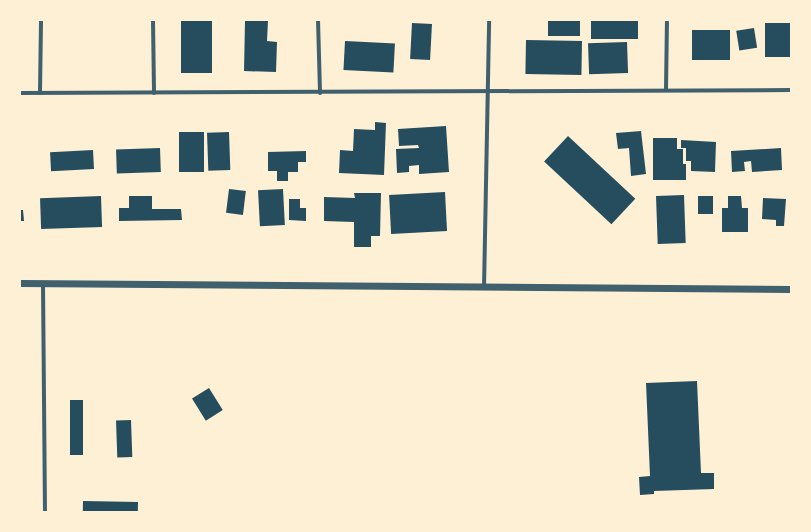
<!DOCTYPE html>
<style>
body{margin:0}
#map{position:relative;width:811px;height:532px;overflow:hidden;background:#fdf0d5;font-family:"PT Sans Narrow",sans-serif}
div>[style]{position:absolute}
.building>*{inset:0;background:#264d5e;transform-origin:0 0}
.minor>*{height:4px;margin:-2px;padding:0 2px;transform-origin:2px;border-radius:2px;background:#3f606c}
.tertiary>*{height:7px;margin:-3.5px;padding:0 3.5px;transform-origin:3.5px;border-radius:3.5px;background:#3f606c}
span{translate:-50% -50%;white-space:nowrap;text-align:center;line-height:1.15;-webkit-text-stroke:4px #fdf0d5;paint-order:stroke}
.frame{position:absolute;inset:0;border:21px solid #fdf0d5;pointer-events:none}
</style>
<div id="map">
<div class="building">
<div style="left:181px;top:20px;width:31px;height:53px"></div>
<div style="left:548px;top:20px;width:32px;height:16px"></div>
<div style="left:591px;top:20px;width:47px;height:19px"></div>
<div style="clip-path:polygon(245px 21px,268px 21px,267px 41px,277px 42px,276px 72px,244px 71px)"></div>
<div style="left:412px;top:23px;width:20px;height:36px;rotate:3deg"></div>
<div style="left:791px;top:23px;width:34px;height:26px;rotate:90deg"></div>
<div style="left:754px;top:28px;width:20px;height:18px;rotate:81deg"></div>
<div style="left:692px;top:30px;width:38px;height:30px"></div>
<div style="left:526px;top:40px;width:56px;height:34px;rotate:1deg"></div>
<div style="left:345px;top:41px;width:50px;height:29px;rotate:3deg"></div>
<div style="left:627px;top:42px;width:31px;height:39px;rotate:88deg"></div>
<div style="clip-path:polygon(375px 122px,386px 123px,384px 175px,339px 173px,340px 150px,353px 151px,354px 129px,375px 130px)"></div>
<div style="clip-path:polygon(446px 126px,449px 172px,419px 174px,419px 165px,409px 166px,409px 172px,397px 173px,396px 149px,419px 148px,418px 145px,399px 146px,398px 129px)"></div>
<div style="clip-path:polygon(641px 131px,646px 174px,631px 176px,629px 148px,618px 149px,616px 133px)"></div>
<div style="left:179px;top:132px;width:25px;height:40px"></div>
<div style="left:229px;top:132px;width:38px;height:22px;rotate:88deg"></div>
<div style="left:568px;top:136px;width:92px;height:35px;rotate:43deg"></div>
<div style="clip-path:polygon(653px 138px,677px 138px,677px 149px,683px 149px,683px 164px,686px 164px,686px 180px,653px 180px)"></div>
<div style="clip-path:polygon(681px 140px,716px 142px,715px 172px,691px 171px,691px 161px,686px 161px,686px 148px,681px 148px)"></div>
<div style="left:160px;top:148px;width:24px;height:44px;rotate:88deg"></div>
<div style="clip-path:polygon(781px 148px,782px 170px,752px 172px,751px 161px,744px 162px,745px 171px,732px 172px,731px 151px)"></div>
<div style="left:93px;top:150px;width:19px;height:43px;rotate:87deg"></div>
<div style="clip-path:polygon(306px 151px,306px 162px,298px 162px,298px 172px,288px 172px,288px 181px,277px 181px,277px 171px,268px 171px,268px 152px)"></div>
<div style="left:229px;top:189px;width:17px;height:24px;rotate:7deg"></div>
<div style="left:283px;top:189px;width:36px;height:25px;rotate:87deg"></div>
<div style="left:445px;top:192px;width:39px;height:56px;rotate:87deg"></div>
<div style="clip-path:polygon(354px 193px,381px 193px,380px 236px,371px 236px,371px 247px,354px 247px,354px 222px,324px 221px,324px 197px,355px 198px)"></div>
<div style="left:684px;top:195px;width:48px;height:28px;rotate:88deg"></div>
<div style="left:101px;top:196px;width:31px;height:61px;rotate:88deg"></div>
<div style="clip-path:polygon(129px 196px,152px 196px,152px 209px,181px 209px,182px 220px,119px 221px,119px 208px,129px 208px)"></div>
<div style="left:698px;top:196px;width:15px;height:18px"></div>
<div style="clip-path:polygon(728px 196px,741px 196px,742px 208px,748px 208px,748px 232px,722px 232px,722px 208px,728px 208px)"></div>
<div style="clip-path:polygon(763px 198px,786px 199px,784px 226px,776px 226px,776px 220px,762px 219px)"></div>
<div style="clip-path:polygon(289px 199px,300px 199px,300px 208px,306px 208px,306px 221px,289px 220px)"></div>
<div style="clip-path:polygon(20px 210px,23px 210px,24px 221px,20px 221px)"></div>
<div style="clip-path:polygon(697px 381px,701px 473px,714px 473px,714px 489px,654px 491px,654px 494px,640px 495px,639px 477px,650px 476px,646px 383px)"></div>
<div style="left:209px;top:388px;width:26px;height:20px;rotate:58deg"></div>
<div style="left:70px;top:400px;width:13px;height:55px"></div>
<div style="left:131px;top:420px;width:37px;height:15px;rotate:88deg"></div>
<div style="left:83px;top:501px;width:55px;height:11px;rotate:1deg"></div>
</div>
<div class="minor">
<div style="left:153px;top:20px;width:73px;rotate:89.2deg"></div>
<div style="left:318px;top:20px;width:73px;rotate:88.4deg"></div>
<div style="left:666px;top:90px;width:70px;rotate:-89.2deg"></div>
<div style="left:20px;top:93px;width:771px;rotate:-0.22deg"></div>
<div style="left:40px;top:93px;width:73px;rotate:-89.2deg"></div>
<div style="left:43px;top:284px;width:228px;rotate:89.5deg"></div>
<div style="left:484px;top:288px;width:268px;rotate:-88.9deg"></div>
</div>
<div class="tertiary">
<div style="left:20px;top:283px;width:771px;rotate:0.45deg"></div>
</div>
<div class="frame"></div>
</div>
